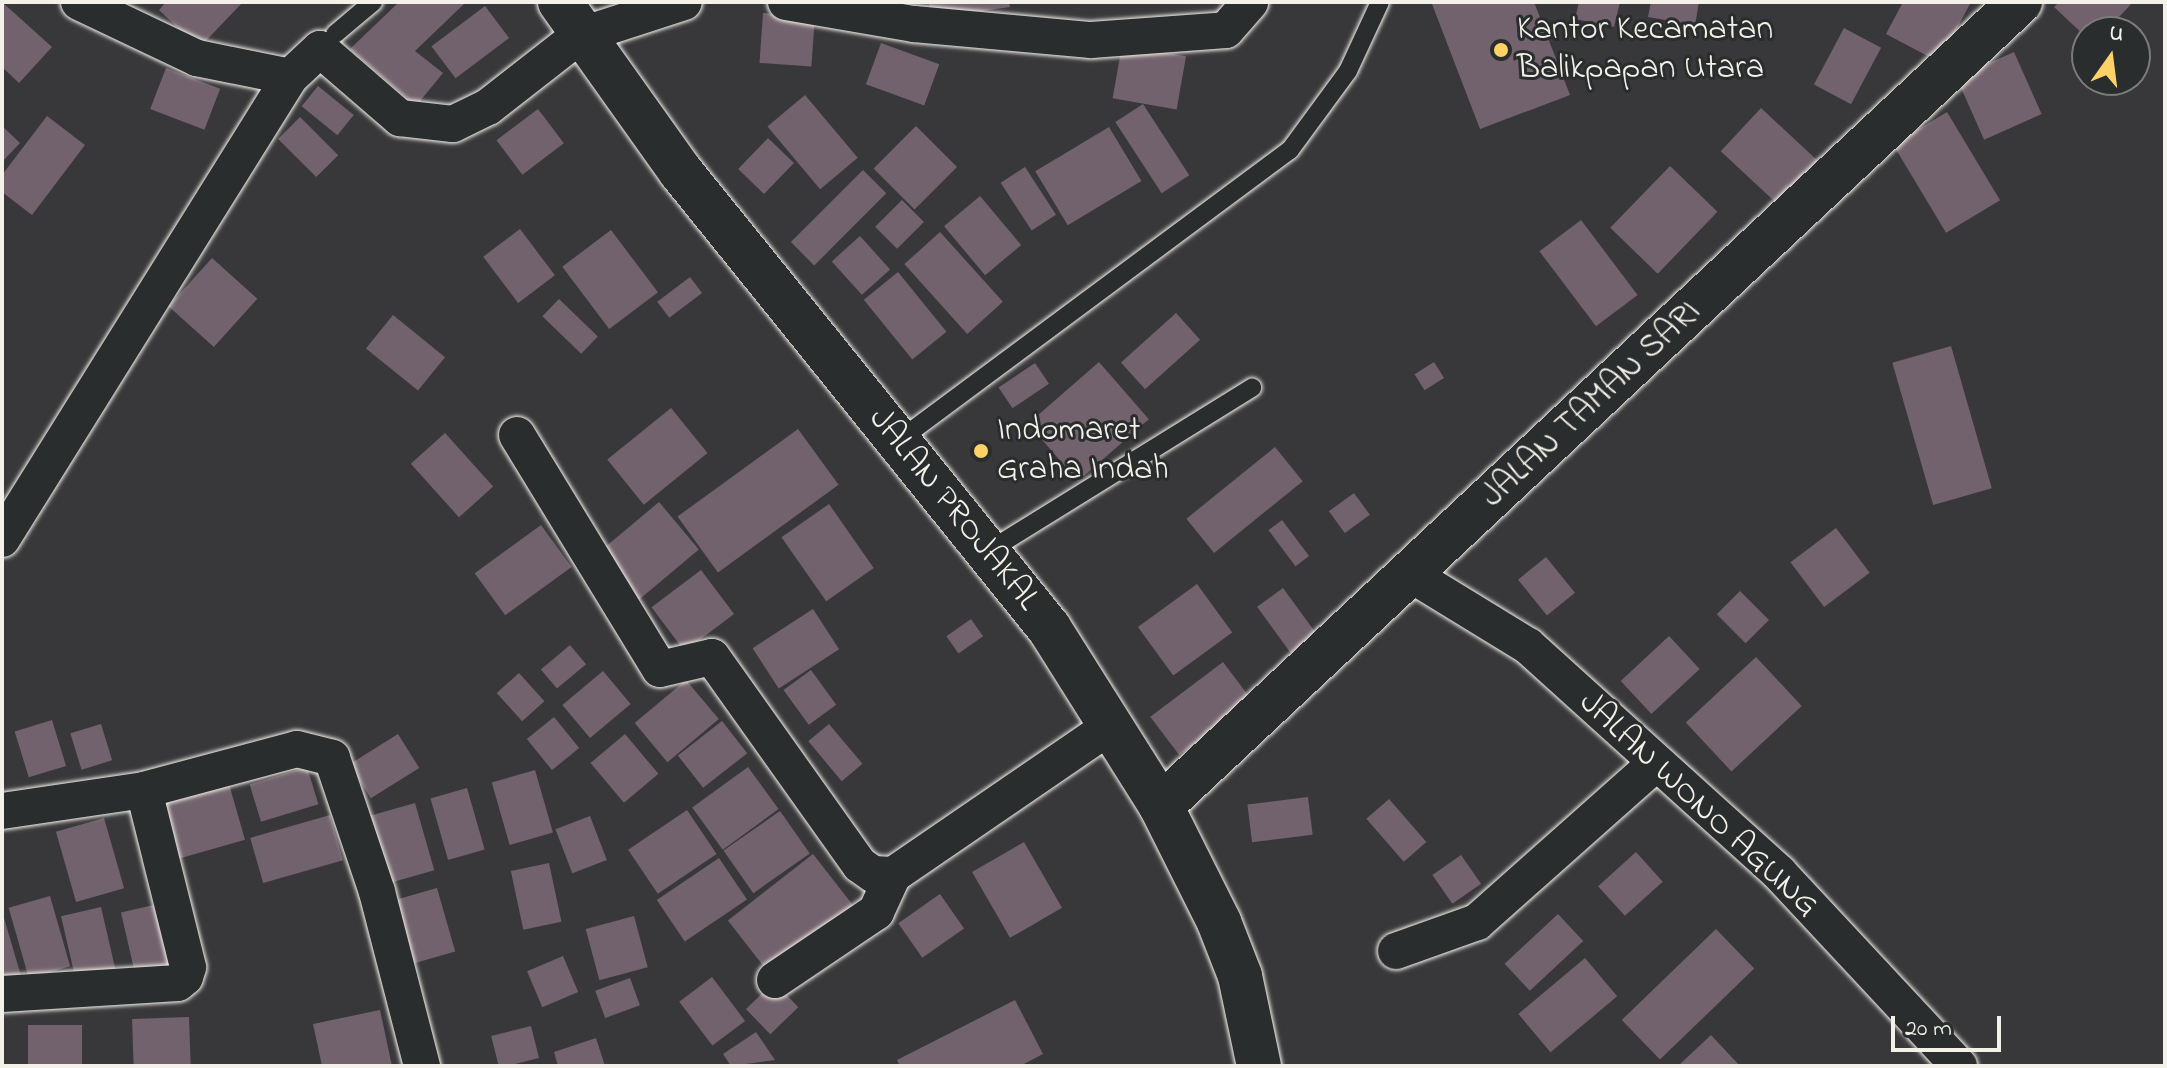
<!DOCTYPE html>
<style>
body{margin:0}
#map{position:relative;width:2167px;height:1068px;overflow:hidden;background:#38383b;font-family:"Indie Flower",sans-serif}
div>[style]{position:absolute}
.building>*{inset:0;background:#72626d;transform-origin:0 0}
.roads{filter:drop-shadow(0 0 2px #f4f1e8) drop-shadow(0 0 2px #f4f1e8)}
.service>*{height:18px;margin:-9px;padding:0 9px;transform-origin:9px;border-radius:9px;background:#2a2d2e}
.minor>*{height:36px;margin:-18px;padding:0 18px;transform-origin:18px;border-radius:18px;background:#2a2d2e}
.tertiary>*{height:44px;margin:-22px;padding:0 22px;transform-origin:22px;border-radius:22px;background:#2a2d2e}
.primary>*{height:44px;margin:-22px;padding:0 22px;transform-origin:22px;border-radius:22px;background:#2a2d2e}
.dots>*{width:22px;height:22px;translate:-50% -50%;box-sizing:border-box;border:4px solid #2a2d2e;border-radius:50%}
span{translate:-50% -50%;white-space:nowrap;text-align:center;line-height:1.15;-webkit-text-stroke:6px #2a2d2e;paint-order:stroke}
.poi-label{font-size:34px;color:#f4f1e8}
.left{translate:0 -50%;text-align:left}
.street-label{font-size:34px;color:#f4f1e8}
.frame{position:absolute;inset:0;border:4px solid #f4f1e8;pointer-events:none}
.north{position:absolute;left:2071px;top:16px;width:80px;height:80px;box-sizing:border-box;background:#2a2d2e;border:2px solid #7b7b78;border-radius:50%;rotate:14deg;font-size:22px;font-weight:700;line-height:32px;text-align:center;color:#f4f1e8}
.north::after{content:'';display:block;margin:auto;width:28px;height:36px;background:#ffd166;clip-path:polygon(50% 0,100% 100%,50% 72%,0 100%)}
.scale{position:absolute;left:1891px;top:1016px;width:110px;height:36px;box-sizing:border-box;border:4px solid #f4f1e8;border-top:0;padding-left:10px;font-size:24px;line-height:28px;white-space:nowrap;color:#f4f1e8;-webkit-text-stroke:6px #2a2d2e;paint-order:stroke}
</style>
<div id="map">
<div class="building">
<div style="clip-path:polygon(2px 2px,52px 47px,19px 83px,2px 67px)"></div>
<div style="clip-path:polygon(166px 2px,243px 2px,199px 48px,159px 10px)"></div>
<div style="clip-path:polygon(399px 2px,464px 4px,415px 51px,443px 73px,416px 106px,350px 49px)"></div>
<div style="clip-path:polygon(929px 2px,1009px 2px,1010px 7px,931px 18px)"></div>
<div style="clip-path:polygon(1534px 2px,1570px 95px,1480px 129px,1432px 4px)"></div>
<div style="clip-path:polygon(1579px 2px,1620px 2px,1614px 27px,1575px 19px)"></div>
<div style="clip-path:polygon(1651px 2px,1699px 2px,1695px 25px,1648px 17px)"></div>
<div style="clip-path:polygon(1903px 2px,1971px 2px,1939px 62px,1886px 34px)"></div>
<div style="clip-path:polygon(2059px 2px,2133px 2px,2105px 32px,2087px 32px,2087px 38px,2054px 7px)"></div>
<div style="left:485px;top:6px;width:40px;height:67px;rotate:53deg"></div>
<div style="left:763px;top:13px;width:52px;height:50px;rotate:4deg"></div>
<div style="left:1844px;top:28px;width:42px;height:64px;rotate:28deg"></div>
<div style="left:881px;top:43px;width:62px;height:44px;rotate:20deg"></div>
<div style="left:1122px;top:45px;width:65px;height:54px;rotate:10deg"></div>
<div style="left:2014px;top:52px;width:68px;height:63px;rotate:66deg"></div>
<div style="left:166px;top:68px;width:58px;height:44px;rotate:21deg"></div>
<div style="left:318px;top:86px;width:46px;height:26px;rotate:39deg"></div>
<div style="left:805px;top:95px;width:82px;height:49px;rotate:50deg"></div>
<div style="left:1143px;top:104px;width:85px;height:33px;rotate:57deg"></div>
<div style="left:1761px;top:108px;width:80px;height:59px;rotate:43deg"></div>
<div style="left:538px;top:109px;width:43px;height:52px;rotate:53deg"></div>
<div style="left:1947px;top:112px;width:103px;height:63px;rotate:59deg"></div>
<div style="clip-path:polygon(47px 116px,85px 145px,32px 215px,2px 192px,2px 175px)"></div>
<div style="left:300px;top:117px;width:54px;height:31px;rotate:45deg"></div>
<div style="clip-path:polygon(2px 126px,20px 143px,2px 162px)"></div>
<div style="left:916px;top:126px;width:58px;height:60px;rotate:45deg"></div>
<div style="left:1109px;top:127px;width:63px;height:86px;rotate:59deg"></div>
<div style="left:768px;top:138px;width:36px;height:43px;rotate:44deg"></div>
<div style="left:1670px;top:166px;width:66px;height:86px;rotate:44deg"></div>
<div style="left:1025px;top:167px;width:57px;height:29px;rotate:57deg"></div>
<div style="left:863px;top:170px;width:33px;height:102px;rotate:45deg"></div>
<div style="left:980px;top:196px;width:64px;height:47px;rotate:50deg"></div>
<div style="left:902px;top:200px;width:31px;height:38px;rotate:45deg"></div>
<div style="left:1581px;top:220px;width:94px;height:52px;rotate:53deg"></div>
<div style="left:520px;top:229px;width:58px;height:46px;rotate:53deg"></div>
<div style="left:611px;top:230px;width:78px;height:61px;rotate:53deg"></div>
<div style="left:940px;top:232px;width:94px;height:48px;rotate:48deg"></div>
<div style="left:860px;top:236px;width:45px;height:38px;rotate:48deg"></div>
<div style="left:212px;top:258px;width:61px;height:65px;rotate:42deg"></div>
<div style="left:898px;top:272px;width:77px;height:44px;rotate:51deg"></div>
<div style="left:690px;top:277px;width:20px;height:41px;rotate:53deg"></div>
<div style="left:559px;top:299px;width:54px;height:24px;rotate:44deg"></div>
<div style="left:1176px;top:313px;width:36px;height:74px;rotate:48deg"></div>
<div style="left:393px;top:315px;width:67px;height:43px;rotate:39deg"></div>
<div style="left:1951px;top:346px;width:148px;height:61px;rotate:74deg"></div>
<div style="left:1099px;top:362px;width:76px;height:94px;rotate:49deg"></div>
<div style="left:1434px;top:362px;width:19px;height:23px;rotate:58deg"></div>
<div style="left:1035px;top:363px;width:25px;height:44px;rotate:56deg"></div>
<div style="left:671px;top:408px;width:58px;height:82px;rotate:51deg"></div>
<div style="left:798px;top:429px;width:69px;height:149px;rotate:54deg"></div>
<div style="left:445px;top:433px;width:72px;height:46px;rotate:48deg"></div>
<div style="left:1275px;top:447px;width:44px;height:114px;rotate:51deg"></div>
<div style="left:1354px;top:493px;width:27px;height:31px;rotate:54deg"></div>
<div style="left:659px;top:502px;width:62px;height:83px;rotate:50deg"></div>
<div style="left:829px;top:504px;width:78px;height:58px;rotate:55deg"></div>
<div style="left:1282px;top:520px;width:45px;height:17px;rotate:53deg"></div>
<div style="left:541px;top:525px;width:52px;height:82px;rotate:54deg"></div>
<div style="left:1836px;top:528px;width:56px;height:57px;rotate:53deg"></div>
<div style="left:1546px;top:557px;width:46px;height:36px;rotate:51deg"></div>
<div style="left:701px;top:570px;width:55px;height:62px;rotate:53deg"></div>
<div style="left:1197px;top:584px;width:60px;height:73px;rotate:54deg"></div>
<div style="left:1283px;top:588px;width:57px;height:32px;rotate:54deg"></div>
<div style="left:1740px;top:591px;width:41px;height:33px;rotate:45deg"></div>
<div style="left:813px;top:609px;width:48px;height:72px;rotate:57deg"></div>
<div style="left:971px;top:619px;width:21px;height:30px;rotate:55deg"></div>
<div style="left:1669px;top:636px;width:45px;height:66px;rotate:47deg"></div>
<div style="left:570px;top:645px;width:25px;height:38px;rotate:50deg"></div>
<div style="left:1756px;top:657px;width:67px;height:96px;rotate:47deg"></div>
<div style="left:1223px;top:662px;width:48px;height:91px;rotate:53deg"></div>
<div style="left:811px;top:670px;width:43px;height:34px;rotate:54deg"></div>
<div style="left:603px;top:671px;width:43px;height:53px;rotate:50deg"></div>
<div style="left:519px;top:673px;width:38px;height:30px;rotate:48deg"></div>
<div style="left:686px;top:680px;width:51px;height:67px;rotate:50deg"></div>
<div style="left:554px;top:717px;width:40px;height:35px;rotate:51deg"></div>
<div style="left:52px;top:720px;width:48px;height:39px;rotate:73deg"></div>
<div style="left:722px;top:721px;width:41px;height:56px;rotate:52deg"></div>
<div style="left:101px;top:724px;width:38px;height:32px;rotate:73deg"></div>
<div style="left:829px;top:724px;width:52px;height:27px;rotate:50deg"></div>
<div style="left:398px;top:734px;width:40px;height:57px;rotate:58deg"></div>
<div style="left:625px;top:734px;width:52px;height:45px;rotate:50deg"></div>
<div style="left:307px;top:767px;width:39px;height:60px;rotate:73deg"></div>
<div style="left:748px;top:767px;width:52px;height:69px;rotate:54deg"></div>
<div style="left:535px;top:770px;width:65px;height:45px;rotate:74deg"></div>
<div style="left:229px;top:784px;width:58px;height:70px;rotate:74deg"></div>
<div style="left:467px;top:788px;width:64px;height:38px;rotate:74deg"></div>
<div style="left:1308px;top:797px;width:38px;height:61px;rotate:83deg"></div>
<div style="left:1389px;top:799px;width:57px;height:30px;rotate:49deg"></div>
<div style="left:415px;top:803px;width:70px;height:52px;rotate:74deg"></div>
<div style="left:687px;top:810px;width:53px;height:71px;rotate:56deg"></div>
<div style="left:780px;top:811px;width:52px;height:69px;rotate:55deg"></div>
<div style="left:330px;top:815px;width:47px;height:83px;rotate:74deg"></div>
<div style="left:590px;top:816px;width:47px;height:37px;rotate:69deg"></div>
<div style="left:104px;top:818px;width:73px;height:50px;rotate:74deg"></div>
<div style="left:1024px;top:842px;width:76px;height:60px;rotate:60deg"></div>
<div style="left:1636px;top:852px;width:40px;height:51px;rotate:48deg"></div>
<div style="left:813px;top:854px;width:78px;height:108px;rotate:52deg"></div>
<div style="left:1461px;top:855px;width:35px;height:35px;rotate:55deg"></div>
<div style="left:719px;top:858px;width:50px;height:75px;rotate:56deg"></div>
<div style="left:549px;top:863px;width:60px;height:39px;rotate:78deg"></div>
<div style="left:437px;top:888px;width:66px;height:48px;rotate:74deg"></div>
<div style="left:940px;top:894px;width:42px;height:51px;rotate:55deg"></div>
<div style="left:50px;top:896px;width:73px;height:43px;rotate:74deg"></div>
<div style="left:158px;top:904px;width:72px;height:38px;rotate:77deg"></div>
<div style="left:101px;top:907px;width:65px;height:41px;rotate:77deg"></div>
<div style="clip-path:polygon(2px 911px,21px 976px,2px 981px)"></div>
<div style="left:1558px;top:914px;width:37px;height:73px;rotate:47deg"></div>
<div style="left:634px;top:916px;width:53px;height:50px;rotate:75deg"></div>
<div style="left:1716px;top:929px;width:55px;height:131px;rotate:46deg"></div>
<div style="left:563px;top:956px;width:39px;height:39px;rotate:67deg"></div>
<div style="left:1585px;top:958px;width:50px;height:87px;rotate:50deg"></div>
<div style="left:712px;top:977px;width:55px;height:41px;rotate:53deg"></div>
<div style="left:630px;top:978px;width:29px;height:37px;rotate:70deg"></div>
<div style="left:774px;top:982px;width:35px;height:39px;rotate:46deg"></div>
<div style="clip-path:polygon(1015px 1000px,1043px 1054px,1020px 1066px,900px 1066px,897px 1060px)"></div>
<div style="clip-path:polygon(380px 1010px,392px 1066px,322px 1066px,313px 1024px)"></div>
<div style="left:189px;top:1017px;width:49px;height:57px;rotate:88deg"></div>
<div style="left:28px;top:1025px;width:54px;height:41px"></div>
<div style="left:531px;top:1026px;width:33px;height:41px;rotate:76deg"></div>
<div style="clip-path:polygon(756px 1032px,775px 1060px,731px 1066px,723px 1054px)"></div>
<div style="clip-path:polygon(1711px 1035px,1740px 1066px,1678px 1066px)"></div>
<div style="clip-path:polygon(596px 1038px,605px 1066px,558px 1066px,554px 1052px)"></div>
</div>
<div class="roads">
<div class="service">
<div style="left:335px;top:34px;width:50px;rotate:-40.1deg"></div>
<div style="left:898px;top:441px;width:488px;rotate:-36.6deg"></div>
<div style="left:1290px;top:150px;width:98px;rotate:-53.7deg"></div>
<div style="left:1348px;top:71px;width:76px;rotate:-65.1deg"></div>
<div style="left:987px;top:552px;width:312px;rotate:-31.8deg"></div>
</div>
<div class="minor">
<div style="left:79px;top:2px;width:131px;rotate:25.4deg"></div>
<div style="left:197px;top:58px;width:95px;rotate:11.5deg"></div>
<div style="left:786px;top:2px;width:130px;rotate:9.8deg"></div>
<div style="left:914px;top:24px;width:178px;rotate:5.2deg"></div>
<div style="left:1091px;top:40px;width:135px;rotate:-4.2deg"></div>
<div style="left:1226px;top:30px;width:37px;rotate:-49deg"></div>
<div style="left:517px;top:435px;width:274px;rotate:58.6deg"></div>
<div style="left:660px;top:669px;width:53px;rotate:-13deg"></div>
<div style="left:712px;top:657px;width:255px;rotate:54.6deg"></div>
<div style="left:860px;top:865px;width:16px;rotate:35deg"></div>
<div style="left:873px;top:874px;width:20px;rotate:3deg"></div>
<div style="left:893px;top:875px;width:262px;rotate:-34.4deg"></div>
<div style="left:2px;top:539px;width:544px;rotate:-58.06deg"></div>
<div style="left:290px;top:77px;width:41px;rotate:-43deg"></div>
<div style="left:320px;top:49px;width:106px;rotate:40.8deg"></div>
<div style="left:400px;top:118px;width:53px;rotate:6.5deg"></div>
<div style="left:453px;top:124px;width:39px;rotate:-26deg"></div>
<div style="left:488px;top:107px;width:115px;rotate:-38deg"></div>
<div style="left:579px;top:36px;width:110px;rotate:-17.9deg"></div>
<div style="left:1412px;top:575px;width:136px;rotate:31.5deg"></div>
<div style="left:1528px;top:646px;width:338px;rotate:42.1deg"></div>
<div style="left:1779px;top:873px;width:264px;rotate:47deg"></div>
<div style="left:2px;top:811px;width:144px;rotate:-8.4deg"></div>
<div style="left:144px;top:790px;width:158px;rotate:-15deg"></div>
<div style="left:297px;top:749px;width:36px;rotate:14deg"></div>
<div style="left:332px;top:758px;width:141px;rotate:71.4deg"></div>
<div style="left:377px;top:892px;width:180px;rotate:75.5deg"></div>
<div style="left:1396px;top:951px;width:86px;rotate:-19.7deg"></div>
<div style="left:1477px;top:922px;width:238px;rotate:-41.6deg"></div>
<div style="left:775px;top:980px;width:122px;rotate:-34deg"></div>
<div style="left:876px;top:912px;width:41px;rotate:-65.3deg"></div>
<div style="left:2px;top:994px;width:176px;rotate:-3.6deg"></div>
<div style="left:178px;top:983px;width:9px;rotate:-41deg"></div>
<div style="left:185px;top:977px;width:10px;rotate:-73deg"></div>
<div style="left:188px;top:967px;width:182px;rotate:-104deg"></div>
</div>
<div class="tertiary">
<div style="left:1161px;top:806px;width:1177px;rotate:-43.11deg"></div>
</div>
<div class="primary">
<div style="left:560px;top:2px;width:209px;rotate:54.6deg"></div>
<div style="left:681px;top:172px;width:586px;rotate:51.1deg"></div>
<div style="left:1049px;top:628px;width:210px;rotate:57.8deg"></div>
<div style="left:1161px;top:806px;width:130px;rotate:63.4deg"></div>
<div style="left:1219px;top:922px;width:58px;rotate:68.7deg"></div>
<div style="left:1240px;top:976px;width:92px;rotate:78.1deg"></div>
</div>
</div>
<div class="dots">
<div style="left:1501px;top:50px;background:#ffd166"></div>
<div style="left:981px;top:451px;background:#ffd166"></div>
</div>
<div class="poi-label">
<span class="left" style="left:1517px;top:50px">Kantor Kecamatan<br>Balikpapan Utara</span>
<span class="left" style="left:997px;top:451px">Indomaret<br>Graha Indah</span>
</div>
<div class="street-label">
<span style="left:1592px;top:405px;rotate:-43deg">JALAN TAMAN SARI</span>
<span style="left:953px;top:510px;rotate:51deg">JALAN PROJAKAL</span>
<span style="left:1698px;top:805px;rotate:43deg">JALAN WONO AGUNG</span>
</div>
<div class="frame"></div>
<div class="north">U</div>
<div class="scale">20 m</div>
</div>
